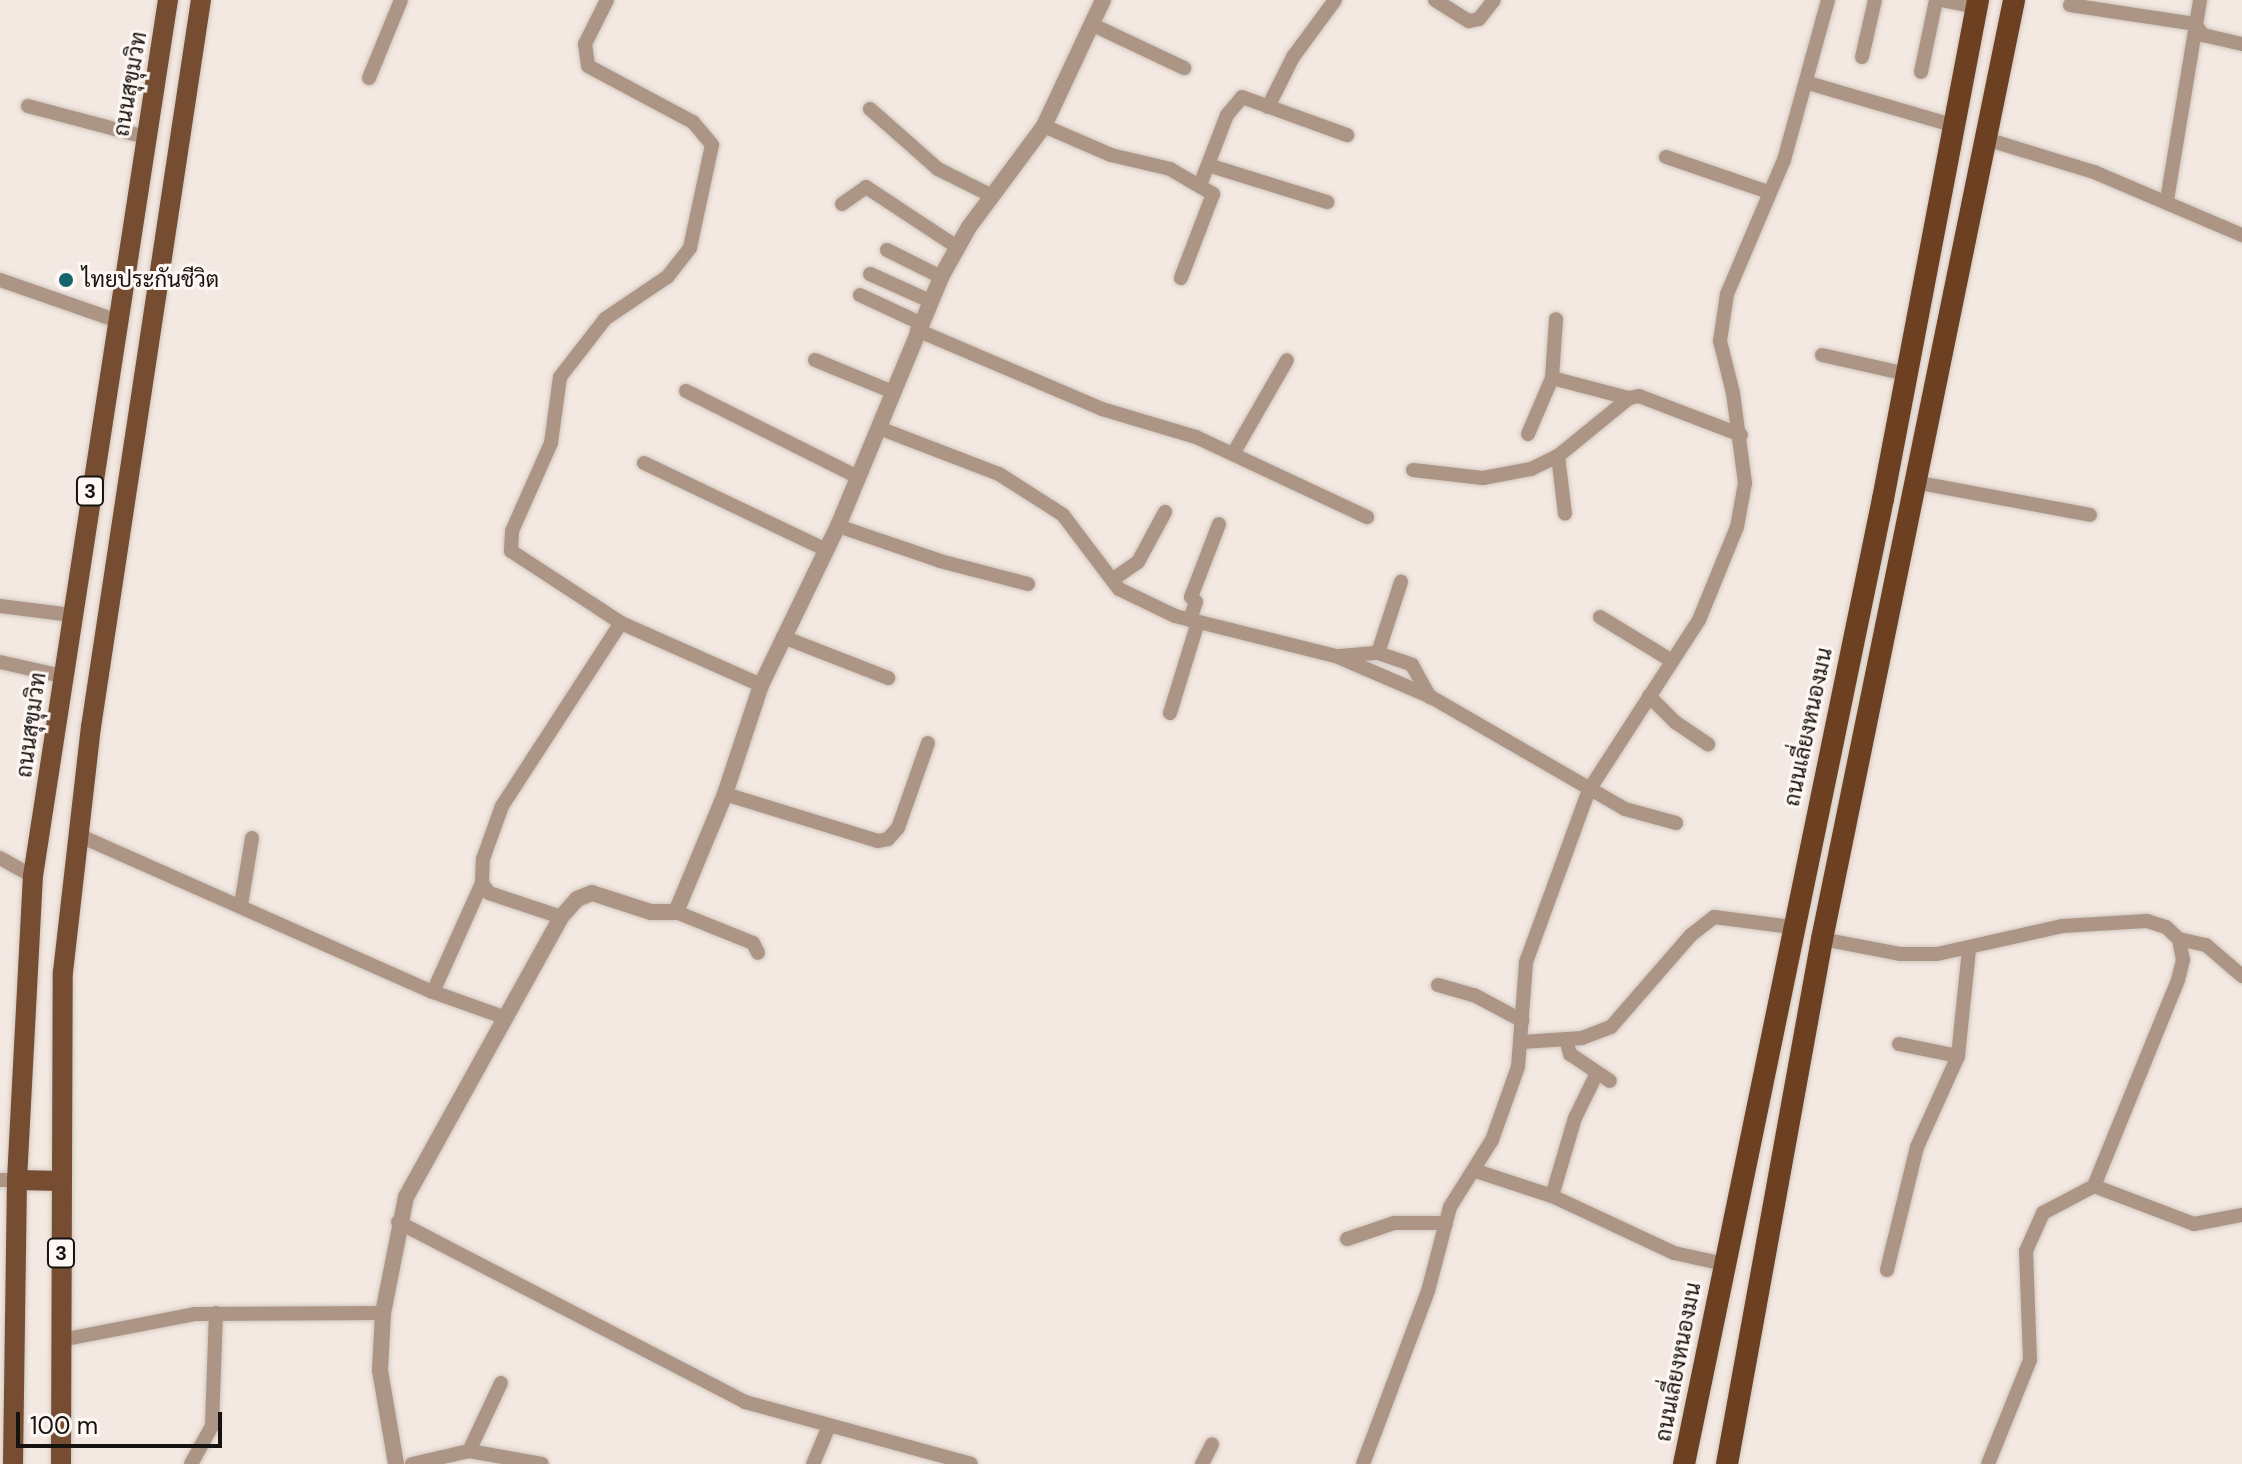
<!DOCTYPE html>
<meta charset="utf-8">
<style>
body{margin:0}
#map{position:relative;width:2242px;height:1464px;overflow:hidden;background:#f4e9e2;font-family:"DM Sans",Sarabun,sans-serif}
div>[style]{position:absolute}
.roads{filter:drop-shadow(0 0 2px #d0c7c0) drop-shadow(0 0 2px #d0c7c0)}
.minor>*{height:14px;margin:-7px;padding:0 7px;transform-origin:7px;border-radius:7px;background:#ad9585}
.tertiary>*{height:16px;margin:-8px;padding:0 8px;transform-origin:8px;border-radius:8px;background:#ad9585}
.primary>*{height:20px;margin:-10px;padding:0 10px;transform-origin:10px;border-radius:10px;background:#764d31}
.trunk>*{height:22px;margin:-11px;padding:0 11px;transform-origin:11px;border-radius:11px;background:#6c4020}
.dots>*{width:22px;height:22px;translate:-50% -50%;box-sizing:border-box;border:4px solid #fef7f3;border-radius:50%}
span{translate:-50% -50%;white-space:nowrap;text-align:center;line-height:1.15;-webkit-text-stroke:6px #fef7f3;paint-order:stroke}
.shield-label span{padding:2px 6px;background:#fef7f3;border:2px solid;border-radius:6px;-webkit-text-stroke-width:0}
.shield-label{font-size:20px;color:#161210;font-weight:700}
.street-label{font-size:22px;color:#161210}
.poi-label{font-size:22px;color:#161210}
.left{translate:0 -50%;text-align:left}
.scale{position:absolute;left:16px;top:1412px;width:206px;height:36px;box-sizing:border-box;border:4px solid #161210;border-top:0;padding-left:10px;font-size:24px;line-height:28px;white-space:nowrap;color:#161210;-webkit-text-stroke:6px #fef7f3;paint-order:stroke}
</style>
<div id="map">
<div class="roads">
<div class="minor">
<div style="left:607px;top:0;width:49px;rotate:116.6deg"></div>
<div style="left:585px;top:44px;width:22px;rotate:82deg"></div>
<div style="left:588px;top:66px;width:119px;rotate:28.1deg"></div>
<div style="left:693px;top:122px;width:30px;rotate:50deg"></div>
<div style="left:712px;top:145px;width:105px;rotate:102.1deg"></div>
<div style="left:690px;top:248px;width:37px;rotate:128deg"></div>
<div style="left:667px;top:277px;width:75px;rotate:145.9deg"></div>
<div style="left:605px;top:319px;width:73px;rotate:127.8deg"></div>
<div style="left:560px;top:377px;width:67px;rotate:97.8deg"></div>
<div style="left:551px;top:443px;width:96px;rotate:113.9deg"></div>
<div style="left:512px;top:531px;width:20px;rotate:93deg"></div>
<div style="left:511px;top:551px;width:131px;rotate:33.2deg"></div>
<div style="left:621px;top:623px;width:153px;rotate:23.9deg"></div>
<div style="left:1435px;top:0;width:40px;rotate:32deg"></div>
<div style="left:1469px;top:21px;width:10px;rotate:-11deg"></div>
<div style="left:1479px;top:19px;width:24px;rotate:-52deg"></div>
<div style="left:1941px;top:0;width:37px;rotate:11deg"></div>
<div style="left:2070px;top:5px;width:126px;rotate:8.6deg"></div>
<div style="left:2195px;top:24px;width:14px;rotate:54deg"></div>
<div style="left:2203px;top:35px;width:40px;rotate:13deg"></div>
<div style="left:1093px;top:25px;width:101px;rotate:25.3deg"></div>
<div style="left:1862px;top:57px;width:58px;rotate:-77.2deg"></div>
<div style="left:1921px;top:72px;width:74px;rotate:-78.2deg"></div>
<div style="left:369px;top:78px;width:84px;rotate:-67.7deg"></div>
<div style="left:1808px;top:83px;width:150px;rotate:16.3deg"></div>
<div style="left:28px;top:106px;width:121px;rotate:14.8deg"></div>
<div style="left:1268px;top:107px;width:56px;rotate:-63.4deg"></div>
<div style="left:1293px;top:57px;width:71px;rotate:-53.6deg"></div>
<div style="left:870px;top:109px;width:91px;rotate:41.4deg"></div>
<div style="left:938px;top:169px;width:60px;rotate:26.6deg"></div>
<div style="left:1044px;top:126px;width:73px;rotate:23.4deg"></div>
<div style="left:1111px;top:155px;width:61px;rotate:13.3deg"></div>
<div style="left:1170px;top:169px;width:50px;rotate:30.2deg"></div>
<div style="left:1213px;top:194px;width:90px;rotate:110.9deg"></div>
<div style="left:1986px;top:139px;width:113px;rotate:17deg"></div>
<div style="left:2094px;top:172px;width:161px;rotate:23.1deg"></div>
<div style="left:1666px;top:157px;width:108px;rotate:18.9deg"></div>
<div style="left:1208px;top:165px;width:125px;rotate:17.3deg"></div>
<div style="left:1200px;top:185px;width:75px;rotate:-68.9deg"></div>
<div style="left:1227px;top:115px;width:23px;rotate:-50deg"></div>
<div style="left:1242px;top:97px;width:112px;rotate:19.9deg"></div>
<div style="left:2167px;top:200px;width:203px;rotate:-80.6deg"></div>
<div style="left:842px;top:204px;width:29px;rotate:-35deg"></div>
<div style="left:866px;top:187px;width:109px;rotate:33.4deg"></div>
<div style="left:887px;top:250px;width:60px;rotate:26.6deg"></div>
<div style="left:870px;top:274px;width:66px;rotate:24.2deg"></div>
<div style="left:0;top:280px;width:122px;rotate:19.2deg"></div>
<div style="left:860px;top:295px;width:66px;rotate:25deg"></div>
<div style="left:917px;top:330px;width:201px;rotate:23.1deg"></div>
<div style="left:1102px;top:409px;width:98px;rotate:16.6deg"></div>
<div style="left:1196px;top:437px;width:189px;rotate:25.1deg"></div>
<div style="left:1822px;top:355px;width:86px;rotate:12.7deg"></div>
<div style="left:815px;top:360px;width:84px;rotate:22.3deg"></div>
<div style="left:1552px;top:378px;width:80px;rotate:14.6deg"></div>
<div style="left:686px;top:391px;width:192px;rotate:26.6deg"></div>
<div style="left:879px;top:428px;width:129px;rotate:21deg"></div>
<div style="left:999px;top:474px;width:76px;rotate:32.6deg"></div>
<div style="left:1063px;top:515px;width:93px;rotate:52.9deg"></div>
<div style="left:1119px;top:589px;width:62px;rotate:25.7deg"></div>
<div style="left:1175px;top:616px;width:166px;rotate:14deg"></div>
<div style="left:1336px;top:656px;width:103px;rotate:23.3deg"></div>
<div style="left:1431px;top:697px;width:224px;rotate:30deg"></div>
<div style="left:1625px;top:809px;width:53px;rotate:15.4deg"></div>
<div style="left:1528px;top:434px;width:61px;rotate:-66.8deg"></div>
<div style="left:1552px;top:378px;width:59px;rotate:-86.1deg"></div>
<div style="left:1233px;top:454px;width:108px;rotate:-60.1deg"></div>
<div style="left:1558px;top:456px;width:58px;rotate:83.1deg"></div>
<div style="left:644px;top:463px;width:202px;rotate:25.5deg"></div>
<div style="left:1413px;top:470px;width:70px;rotate:6.5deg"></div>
<div style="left:1483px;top:478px;width:49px;rotate:-10.6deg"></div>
<div style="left:1531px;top:469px;width:30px;rotate:-26deg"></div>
<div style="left:1558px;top:456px;width:92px;rotate:-39.2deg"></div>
<div style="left:1629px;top:398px;width:10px;rotate:-11deg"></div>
<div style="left:1639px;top:396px;width:109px;rotate:20.9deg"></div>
<div style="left:1914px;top:482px;width:179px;rotate:10.6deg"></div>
<div style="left:838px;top:526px;width:108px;rotate:18.9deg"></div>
<div style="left:940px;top:561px;width:91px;rotate:14.6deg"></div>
<div style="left:1112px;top:580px;width:32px;rotate:-35deg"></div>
<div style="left:1138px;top:562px;width:57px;rotate:-61.6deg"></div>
<div style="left:0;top:606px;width:72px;rotate:7.2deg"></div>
<div style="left:1600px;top:617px;width:84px;rotate:31.4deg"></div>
<div style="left:1190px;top:620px;width:19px;rotate:-72deg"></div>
<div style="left:1196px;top:602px;width:7px;rotate:-135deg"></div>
<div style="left:1191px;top:597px;width:78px;rotate:-69deg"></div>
<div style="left:783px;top:637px;width:113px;rotate:21.3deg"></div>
<div style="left:1378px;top:653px;width:75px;rotate:-72.1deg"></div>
<div style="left:1340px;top:656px;width:38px;rotate:-5deg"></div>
<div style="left:1378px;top:653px;width:36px;rotate:19deg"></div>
<div style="left:1412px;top:665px;width:37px;rotate:61deg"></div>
<div style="left:0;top:662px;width:64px;rotate:12.7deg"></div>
<div style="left:1649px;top:696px;width:37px;rotate:45deg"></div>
<div style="left:1675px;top:722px;width:40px;rotate:34deg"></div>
<div style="left:1170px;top:713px;width:95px;rotate:-72.9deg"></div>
<div style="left:725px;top:794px;width:160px;rotate:17.1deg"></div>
<div style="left:878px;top:841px;width:10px;rotate:-11deg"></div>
<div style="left:888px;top:839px;width:15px;rotate:-48deg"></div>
<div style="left:898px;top:828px;width:90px;rotate:-70.6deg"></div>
<div style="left:78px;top:835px;width:388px;rotate:23.9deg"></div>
<div style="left:433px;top:992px;width:77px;rotate:19.6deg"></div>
<div style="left:0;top:858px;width:38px;rotate:29deg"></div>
<div style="left:241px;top:905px;width:68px;rotate:-80.7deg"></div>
<div style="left:676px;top:912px;width:83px;rotate:21.9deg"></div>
<div style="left:753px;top:943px;width:11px;rotate:63deg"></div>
<div style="left:561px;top:917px;width:76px;rotate:-161.6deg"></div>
<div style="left:489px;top:893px;width:12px;rotate:-125deg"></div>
<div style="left:482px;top:883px;width:24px;rotate:-88deg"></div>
<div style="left:483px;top:859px;width:56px;rotate:-70.3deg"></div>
<div style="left:502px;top:806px;width:218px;rotate:-57deg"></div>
<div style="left:1822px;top:939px;width:79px;rotate:10.9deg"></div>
<div style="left:1900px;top:954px;width:37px"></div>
<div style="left:1937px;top:954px;width:128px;rotate:-12.6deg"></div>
<div style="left:2062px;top:926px;width:85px;rotate:-3.4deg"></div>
<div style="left:2147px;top:921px;width:20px;rotate:18deg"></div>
<div style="left:2166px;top:927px;width:18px;rotate:43deg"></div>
<div style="left:2179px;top:939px;width:28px;rotate:13deg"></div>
<div style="left:2206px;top:945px;width:48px;rotate:40.7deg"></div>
<div style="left:1438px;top:985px;width:37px;rotate:16deg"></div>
<div style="left:1474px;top:995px;width:55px;rotate:28deg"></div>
<div style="left:433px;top:992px;width:120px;rotate:-65.8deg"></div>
<div style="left:1566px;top:1039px;width:16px;rotate:75deg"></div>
<div style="left:1570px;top:1054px;width:48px;rotate:34deg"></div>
<div style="left:1522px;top:1042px;width:60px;rotate:-3.8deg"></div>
<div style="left:1582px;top:1038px;width:31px;rotate:-21deg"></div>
<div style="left:1611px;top:1027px;width:122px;rotate:-49deg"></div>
<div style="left:1691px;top:935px;width:29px;rotate:-38deg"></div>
<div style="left:1714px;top:917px;width:78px;rotate:7.4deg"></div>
<div style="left:1899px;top:1044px;width:60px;rotate:11.5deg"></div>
<div style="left:1476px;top:1171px;width:80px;rotate:18.2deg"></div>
<div style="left:1552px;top:1196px;width:135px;rotate:25deg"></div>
<div style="left:1674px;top:1253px;width:51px;rotate:12.4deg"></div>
<div style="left:0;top:1180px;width:17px"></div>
<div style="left:2094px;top:1186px;width:107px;rotate:20.8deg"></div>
<div style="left:2194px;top:1224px;width:49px;rotate:-10.6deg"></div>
<div style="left:1552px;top:1196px;width:81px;rotate:-73.6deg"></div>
<div style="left:1575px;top:1118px;width:50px;rotate:-63.9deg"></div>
<div style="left:398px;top:1222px;width:391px;rotate:27.4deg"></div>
<div style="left:745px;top:1402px;width:234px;rotate:15.3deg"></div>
<div style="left:1347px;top:1239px;width:50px;rotate:-18.8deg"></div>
<div style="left:1394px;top:1223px;width:52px"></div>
<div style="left:1887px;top:1270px;width:127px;rotate:-76.3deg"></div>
<div style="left:1917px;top:1147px;width:100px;rotate:-65.7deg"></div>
<div style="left:1958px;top:1056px;width:108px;rotate:-84.1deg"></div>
<div style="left:61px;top:1340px;width:136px;rotate:-11deg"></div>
<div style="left:195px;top:1314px;width:188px;rotate:-0.3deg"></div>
<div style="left:469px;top:1451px;width:75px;rotate:-64.8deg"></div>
<div style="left:191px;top:1464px;width:43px;rotate:-61.1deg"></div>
<div style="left:212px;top:1426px;width:113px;rotate:-88deg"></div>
<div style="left:412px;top:1464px;width:58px;rotate:-12.8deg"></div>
<div style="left:469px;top:1451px;width:74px;rotate:10.1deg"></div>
<div style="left:813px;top:1464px;width:41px;rotate:-67.2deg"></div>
<div style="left:1202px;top:1464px;width:22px;rotate:-63deg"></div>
<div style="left:1363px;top:1464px;width:185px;rotate:-69.4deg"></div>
<div style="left:1428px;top:1291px;width:87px;rotate:-75.3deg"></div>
<div style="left:1450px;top:1207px;width:79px;rotate:-57.9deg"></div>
<div style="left:1492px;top:1140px;width:77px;rotate:-70.4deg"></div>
<div style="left:1518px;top:1067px;width:105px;rotate:-85.6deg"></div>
<div style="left:1526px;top:962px;width:183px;rotate:-69.9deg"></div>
<div style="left:1589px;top:790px;width:202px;rotate:-57.1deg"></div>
<div style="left:1699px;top:620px;width:100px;rotate:-67.8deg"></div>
<div style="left:1737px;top:527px;width:45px;rotate:-79.7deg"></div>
<div style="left:1745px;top:483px;width:91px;rotate:-97.6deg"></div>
<div style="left:1733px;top:393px;width:54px;rotate:-104deg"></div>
<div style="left:1720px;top:341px;width:48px;rotate:-81.5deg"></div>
<div style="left:1727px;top:294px;width:146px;rotate:-67deg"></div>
<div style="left:1784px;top:160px;width:166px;rotate:-74.6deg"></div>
<div style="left:1988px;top:1464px;width:112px;rotate:-68deg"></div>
<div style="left:2030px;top:1360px;width:109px;rotate:-92.1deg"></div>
<div style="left:2026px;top:1251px;width:42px;rotate:-65.9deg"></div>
<div style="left:2043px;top:1213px;width:58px;rotate:-27.9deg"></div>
<div style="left:2094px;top:1186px;width:222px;rotate:-67.8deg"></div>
<div style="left:2178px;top:980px;width:21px;rotate:-76deg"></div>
<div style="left:2183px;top:960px;width:21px;rotate:-101deg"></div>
</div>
<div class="tertiary">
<div style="left:396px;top:1464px;width:95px;rotate:-99.7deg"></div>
<div style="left:380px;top:1370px;width:57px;rotate:-87deg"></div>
<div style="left:383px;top:1313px;width:118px;rotate:-78.8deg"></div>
<div style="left:406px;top:1197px;width:320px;rotate:-61deg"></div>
<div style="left:561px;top:917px;width:24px;rotate:-48deg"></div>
<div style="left:577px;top:899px;width:16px;rotate:-22deg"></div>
<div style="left:592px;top:893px;width:62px;rotate:17.9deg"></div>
<div style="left:651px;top:912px;width:25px"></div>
<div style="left:676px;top:912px;width:128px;rotate:-67.4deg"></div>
<div style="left:725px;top:794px;width:115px;rotate:-71.7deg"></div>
<div style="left:761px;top:685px;width:177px;rotate:-64.2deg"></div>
<div style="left:838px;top:526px;width:269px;rotate:-67.5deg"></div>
<div style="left:941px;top:277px;width:57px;rotate:-60.8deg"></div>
<div style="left:969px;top:227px;width:126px;rotate:-53.4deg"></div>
<div style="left:1044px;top:126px;width:139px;rotate:-64.9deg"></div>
</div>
<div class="primary">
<div style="left:17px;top:1180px;width:44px;rotate:1.3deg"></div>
<div style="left:13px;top:1464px;width:284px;rotate:-89.2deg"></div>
<div style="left:17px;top:1180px;width:304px;rotate:-87deg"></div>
<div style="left:33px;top:876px;width:886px;rotate:-81.24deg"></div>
<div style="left:61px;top:1464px;width:492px;rotate:-89.8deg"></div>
<div style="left:63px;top:972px;width:247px;rotate:-83.5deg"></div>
<div style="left:91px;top:727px;width:735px;rotate:-81.4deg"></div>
</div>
<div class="trunk">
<div style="left:1684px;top:1464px;width:985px;rotate:-78.35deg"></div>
<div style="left:1883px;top:499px;width:508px;rotate:-79.22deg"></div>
<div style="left:1727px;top:1464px;width:534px;rotate:-79.74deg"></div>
<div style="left:1822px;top:939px;width:958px;rotate:-78.44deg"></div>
</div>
</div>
<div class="dots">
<div style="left:66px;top:280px;background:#17656c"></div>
</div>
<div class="shield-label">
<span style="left:90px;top:491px">3</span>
<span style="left:61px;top:1253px">3</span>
</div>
<div class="street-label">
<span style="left:130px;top:84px;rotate:-80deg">ถนนสุขุมวิท</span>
<span style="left:31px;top:725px;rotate:-82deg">ถนนสุขุมวิท</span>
<span style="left:1808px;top:727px;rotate:-78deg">ถนนเลี่ยงหนองมน</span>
<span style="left:1678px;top:1362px;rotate:-79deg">ถนนเลี่ยงหนองมน</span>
</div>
<div class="poi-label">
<span class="left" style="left:82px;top:280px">ไทยประกันชีวิต</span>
</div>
<div class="scale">100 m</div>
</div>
